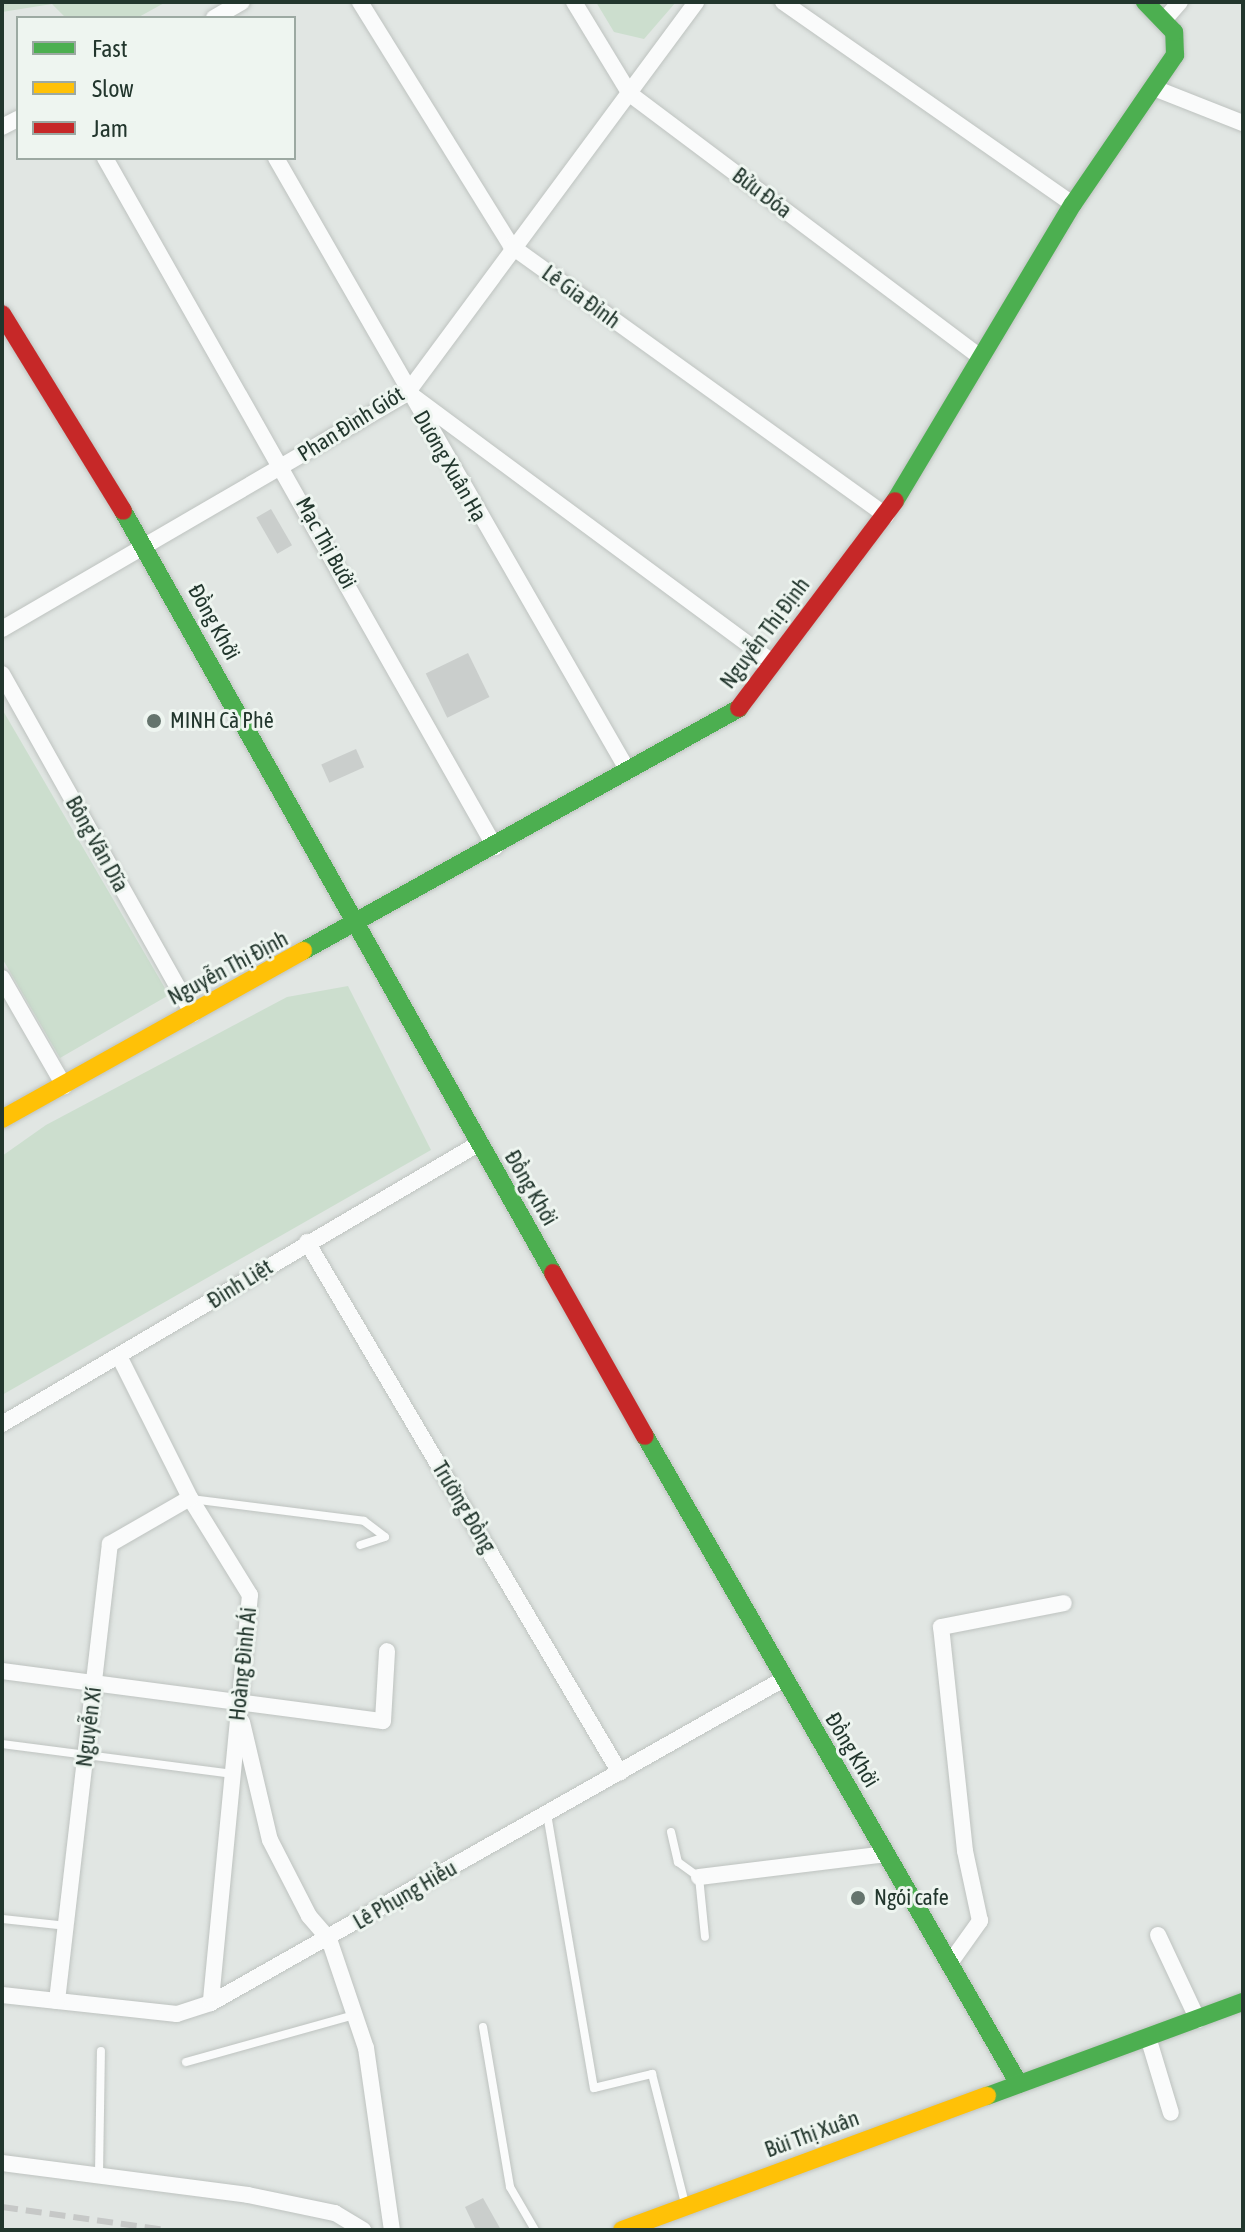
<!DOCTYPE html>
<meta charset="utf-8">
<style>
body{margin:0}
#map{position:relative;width:1245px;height:2232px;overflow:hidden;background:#e1e6e3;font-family:"Asap Condensed",sans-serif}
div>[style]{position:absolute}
.green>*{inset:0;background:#ccdece}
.building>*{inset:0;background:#cacecc;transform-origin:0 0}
.roads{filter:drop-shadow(0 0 2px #bec3c0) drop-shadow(0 0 2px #bec3c0)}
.lane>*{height:8px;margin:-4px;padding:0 4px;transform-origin:4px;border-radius:4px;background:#fafbfb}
.street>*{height:16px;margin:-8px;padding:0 8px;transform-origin:8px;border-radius:8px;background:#fafbfb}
.fast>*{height:18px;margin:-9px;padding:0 9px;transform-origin:9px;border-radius:9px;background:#4caf50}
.slow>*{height:18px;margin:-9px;padding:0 9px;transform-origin:9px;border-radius:9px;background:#ffc107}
.jam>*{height:18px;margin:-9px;padding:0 9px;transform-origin:9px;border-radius:9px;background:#c62828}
.rail>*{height:6px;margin-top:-3px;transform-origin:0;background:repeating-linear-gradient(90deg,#c6c8c7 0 16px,transparent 0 24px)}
.dots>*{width:22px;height:22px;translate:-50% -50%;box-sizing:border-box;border:4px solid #eef5f0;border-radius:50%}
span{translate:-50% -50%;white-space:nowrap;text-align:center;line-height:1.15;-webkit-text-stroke:6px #eef5f0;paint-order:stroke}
.street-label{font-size:22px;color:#22362d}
.poi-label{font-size:22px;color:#22362d}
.left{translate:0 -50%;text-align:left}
.frame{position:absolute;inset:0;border:4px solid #22362d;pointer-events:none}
.legend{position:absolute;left:16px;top:16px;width:280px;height:144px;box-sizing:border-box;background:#eef5f0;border:2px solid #9ca9a2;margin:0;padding:10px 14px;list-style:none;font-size:24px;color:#22362d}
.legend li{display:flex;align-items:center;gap:16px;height:40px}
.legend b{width:40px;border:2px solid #9ca9a2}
</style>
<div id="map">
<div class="green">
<div style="clip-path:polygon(2px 2px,166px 2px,137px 18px,66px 18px,52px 4px,2px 12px)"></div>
<div style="clip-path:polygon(596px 2px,676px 2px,644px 39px,614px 32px)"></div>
<div style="clip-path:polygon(2px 709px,169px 995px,60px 1058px,2px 958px)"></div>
<div style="clip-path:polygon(348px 986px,431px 1150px,2px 1395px,2px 1156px,46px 1125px,287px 997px)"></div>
</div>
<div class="building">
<div style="left:271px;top:509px;width:42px;height:17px;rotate:60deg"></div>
<div style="left:468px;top:653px;width:49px;height:47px;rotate:64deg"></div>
<div style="left:356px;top:749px;width:20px;height:38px;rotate:66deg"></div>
<div style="clip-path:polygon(483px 2198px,501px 2230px,476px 2230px,465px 2207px)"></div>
</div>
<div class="roads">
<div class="lane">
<div style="left:191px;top:1499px;width:174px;rotate:7.2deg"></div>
<div style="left:364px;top:1521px;width:26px;rotate:37deg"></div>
<div style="left:385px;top:1537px;width:26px;rotate:162deg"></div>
<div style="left:2px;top:1744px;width:233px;rotate:7.4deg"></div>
<div style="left:547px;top:1814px;width:278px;rotate:80.3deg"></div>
<div style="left:594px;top:2088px;width:60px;rotate:-13.6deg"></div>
<div style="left:652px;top:2074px;width:133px;rotate:75.7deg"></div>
<div style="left:671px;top:1832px;width:31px;rotate:77deg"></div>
<div style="left:678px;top:1862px;width:26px;rotate:36deg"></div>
<div style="left:699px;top:1877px;width:60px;rotate:84.3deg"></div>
<div style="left:2px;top:1919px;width:64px;rotate:6.2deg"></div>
<div style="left:483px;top:2027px;width:162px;rotate:80.4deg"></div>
<div style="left:510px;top:2187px;width:50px;rotate:59.8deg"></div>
<div style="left:186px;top:2062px;width:174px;rotate:-15.6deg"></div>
<div style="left:99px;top:2174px;width:123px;rotate:-89.1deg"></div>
</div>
<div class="street">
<div style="left:360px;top:2px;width:287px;rotate:58.2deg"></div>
<div style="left:511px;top:246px;width:462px;rotate:35.7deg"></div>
<div style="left:574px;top:2px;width:108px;rotate:58.7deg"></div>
<div style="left:630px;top:94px;width:436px;rotate:36.9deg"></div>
<div style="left:783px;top:2px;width:353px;rotate:34.9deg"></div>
<div style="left:214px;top:18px;width:32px;rotate:-30deg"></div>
<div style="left:1165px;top:19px;width:23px;rotate:-49deg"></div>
<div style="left:1154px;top:88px;width:96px;rotate:21.5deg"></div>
<div style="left:2px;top:127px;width:18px;rotate:-27deg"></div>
<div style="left:105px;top:158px;width:792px;rotate:60.49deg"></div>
<div style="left:276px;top:158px;width:707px;rotate:60.13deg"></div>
<div style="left:414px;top:397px;width:447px;rotate:36.5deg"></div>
<div style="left:2px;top:629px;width:469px;rotate:-30.2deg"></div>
<div style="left:407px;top:393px;width:486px;rotate:-53.5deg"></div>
<div style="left:2px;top:674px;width:390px;rotate:60.7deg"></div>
<div style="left:2px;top:978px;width:125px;rotate:60.1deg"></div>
<div style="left:307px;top:1242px;width:616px;rotate:59.48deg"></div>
<div style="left:120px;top:1358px;width:157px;rotate:63.4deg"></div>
<div style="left:190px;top:1498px;width:114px;rotate:58.3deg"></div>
<div style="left:250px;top:1595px;width:410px;rotate:95.5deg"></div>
<div style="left:2px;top:1424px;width:552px;rotate:-30.47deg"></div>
<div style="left:2px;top:1671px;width:384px;rotate:7.5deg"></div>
<div style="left:383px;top:1721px;width:70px;rotate:-86.7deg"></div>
<div style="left:242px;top:1722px;width:121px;rotate:76.7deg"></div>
<div style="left:270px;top:1840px;width:85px;rotate:62.8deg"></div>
<div style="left:309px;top:1916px;width:30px;rotate:49deg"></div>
<div style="left:329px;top:1939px;width:115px;rotate:71.3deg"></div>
<div style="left:366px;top:2048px;width:184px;rotate:81.9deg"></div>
<div style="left:699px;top:1877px;width:189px;rotate:-7deg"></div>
<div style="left:1158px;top:1935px;width:94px;rotate:64.8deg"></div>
<div style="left:950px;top:1963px;width:52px;rotate:-54.5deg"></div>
<div style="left:980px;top:1921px;width:72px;rotate:-102.1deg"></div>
<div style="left:965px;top:1851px;width:225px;rotate:-96.1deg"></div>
<div style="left:941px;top:1627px;width:125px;rotate:-11deg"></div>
<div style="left:2px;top:1995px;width:176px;rotate:6.2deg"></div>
<div style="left:177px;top:2014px;width:36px;rotate:-18deg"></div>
<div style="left:211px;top:2003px;width:656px;rotate:-29.5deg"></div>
<div style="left:57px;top:2001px;width:460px;rotate:-83.4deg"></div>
<div style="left:110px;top:1544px;width:92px;rotate:-29.9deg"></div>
<div style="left:1148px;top:2037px;width:79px;rotate:73.2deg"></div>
<div style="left:2px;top:2163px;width:248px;rotate:7.4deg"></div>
<div style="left:248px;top:2195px;width:89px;rotate:11.7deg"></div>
<div style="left:335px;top:2213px;width:33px;rotate:31deg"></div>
</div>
<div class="fast">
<div style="left:895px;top:501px;width:346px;rotate:-59.1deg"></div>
<div style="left:1073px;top:204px;width:181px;rotate:-55.6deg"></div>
<div style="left:1175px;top:55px;width:23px;rotate:-92deg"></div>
<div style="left:1174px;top:32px;width:42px;rotate:-134deg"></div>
<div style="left:123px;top:511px;width:875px;rotate:60.56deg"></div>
<div style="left:303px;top:951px;width:499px;rotate:-29.1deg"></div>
<div style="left:645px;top:1436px;width:748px;rotate:60.01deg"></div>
<div style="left:987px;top:2096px;width:273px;rotate:-20.2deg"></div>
</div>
<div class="slow">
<div style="left:2px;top:1119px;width:345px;rotate:-29.2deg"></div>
<div style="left:622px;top:2230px;width:389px;rotate:-20.2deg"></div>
</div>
<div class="jam">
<div style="left:2px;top:314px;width:231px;rotate:58.4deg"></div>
<div style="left:739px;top:708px;width:259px;rotate:-53deg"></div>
<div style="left:553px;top:1273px;width:187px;rotate:60.6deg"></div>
</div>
</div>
<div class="rail">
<div style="left:2px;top:2207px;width:165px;rotate:8deg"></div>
</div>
<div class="dots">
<div style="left:154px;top:721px;background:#65746d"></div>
<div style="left:858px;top:1898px;background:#65746d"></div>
</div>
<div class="street-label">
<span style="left:762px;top:193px;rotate:37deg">Bửu Đóa</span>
<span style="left:581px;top:297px;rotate:36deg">Lê Gia Đỉnh</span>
<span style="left:351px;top:424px;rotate:-32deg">Phan Đình Giót</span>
<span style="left:450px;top:466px;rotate:60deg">Dương Xuân Hạ</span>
<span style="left:326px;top:543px;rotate:61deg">Mạc Thị Bưởi</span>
<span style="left:214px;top:622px;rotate:61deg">Đồng Khởi</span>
<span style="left:765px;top:633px;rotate:-53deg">Nguyễn Thị Định</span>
<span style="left:97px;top:844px;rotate:61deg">Bông Văn Dĩa</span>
<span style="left:228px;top:968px;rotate:-28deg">Nguyễn Thị Định</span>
<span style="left:531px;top:1188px;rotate:60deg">Đồng Khởi</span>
<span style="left:240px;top:1284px;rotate:-32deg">Đinh Liệt</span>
<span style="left:464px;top:1507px;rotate:59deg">Trường Đồng</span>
<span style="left:243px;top:1664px;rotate:-84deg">Hoàng Đình Ái</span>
<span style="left:89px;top:1727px;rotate:-83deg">Nguyễn Xí</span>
<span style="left:852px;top:1750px;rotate:59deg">Đồng Khởi</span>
<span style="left:405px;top:1895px;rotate:-30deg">Lê Phụng Hiểu</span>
<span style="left:812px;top:2134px;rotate:-20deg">Bùi Thị Xuân</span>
</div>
<div class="poi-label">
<span class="left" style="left:170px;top:721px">MINH Cà Phê</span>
<span class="left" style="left:874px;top:1898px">Ngói cafe</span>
</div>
<div class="frame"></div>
<ul class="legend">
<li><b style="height:10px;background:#4caf50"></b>Fast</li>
<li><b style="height:10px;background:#ffc107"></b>Slow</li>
<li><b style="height:10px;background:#c62828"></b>Jam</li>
</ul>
</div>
